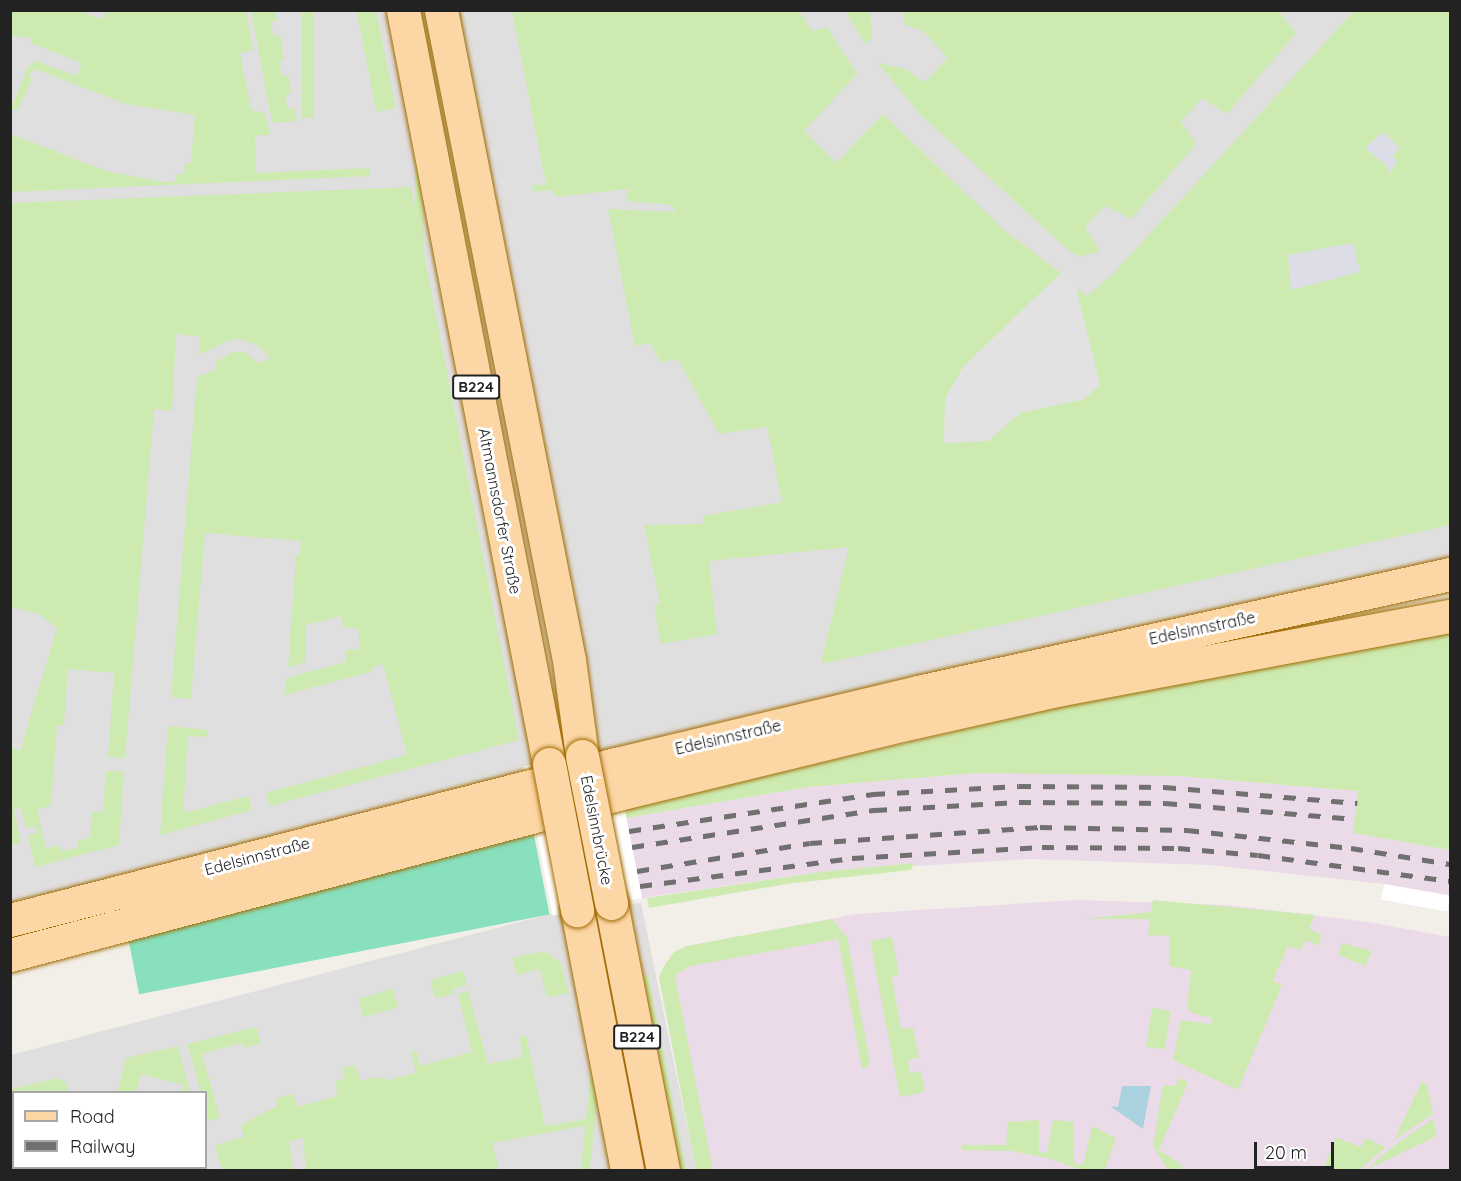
<!DOCTYPE html>
<meta charset="utf-8">
<style>
body{margin:0}
#map{position:relative;width:1461px;height:1181px;overflow:hidden;background:#f2efe9;font-family:Quicksand,sans-serif}
div>[style]{position:absolute}
.residential>*{inset:0;background:#e0dfdf}
.industrial>*{inset:0;background:#ebdbe8}
.grass>*{inset:0;background:#cdebb0;transform-origin:0 0}
.pitch>*{inset:0;background:#88e0be;transform-origin:0 0}
.parking>*{inset:0;background:#e2e2e2}
.plaza>*{inset:0;background:#dddde8}
.water>*{inset:0;background:#aad3df}
.pier>*{inset:0;background:#fff;transform-origin:0 0}
.roads{filter:drop-shadow(0 0 2px #a06b00) drop-shadow(0 0 2px #a06b00)}
.major>*{height:33px;margin:-16.5px;padding:0 16.5px;transform-origin:16.5px;border-radius:16.5px;background:#fcd6a4}
.rail>*{height:4.5px;margin-top:-2.25px;transform-origin:0;background:repeating-linear-gradient(90deg,#707070 0 12px,transparent 0 24px)}
.bridges{filter:drop-shadow(0 0 2px #a06b00) drop-shadow(0 0 2px #a06b00)}
.major-bridge>*{height:33px;margin:-16.5px;padding:0 16.5px;transform-origin:16.5px;border-radius:16.5px;background:#fcd6a4}
span{translate:-50% -50%;white-space:nowrap;text-align:center;line-height:1.15;-webkit-text-stroke:6px #fff;paint-order:stroke}
.shield-label span{padding:2px 4px;background:#fff;border:2px solid;border-radius:4px;-webkit-text-stroke-width:0}
.shield-label{font-size:15px;color:#222;font-weight:700}
.street-label{font-size:16px;color:#222}
.frame{position:absolute;inset:0;border:12px solid #222;pointer-events:none}
.legend{position:absolute;left:12px;top:1091px;width:195px;height:78px;box-sizing:border-box;background:#fff;border:2px solid #a7a7a7;margin:0;padding:8px 10px;list-style:none;font-size:18px;color:#222}
.legend li{display:flex;align-items:center;gap:12px;height:30px}
.legend b{width:30px;border:2px solid #a7a7a7}
.scale{position:absolute;left:1254px;top:1142px;width:80px;height:27px;box-sizing:border-box;border:3px solid #222;border-top:0;padding-left:8px;font-size:18px;line-height:21px;white-space:nowrap;color:#222;-webkit-text-stroke:4px #fff;paint-order:stroke}
</style>
<div id="map">
<div class="residential">
<div style="clip-path:polygon(10px 11px,1450px 11px,1450px 588px,11px 909px)"></div>
<div style="clip-path:polygon(evenodd,641px 903px,696px 1170px,11px 1170px,11px 1055px,550px 914px,641px 903px,14px 1092px,206px 1092px,206px 1168px,14px 1168px,14px 1092px)"></div>
</div>
<div class="industrial">
<div style="clip-path:polygon(1081px 772px,1178px 776px,1359px 791px,1354px 833px,1450px 850px,1450px 895px,1384px 884px,1210px 865px,1030px 859px,820px 872px,642px 898px,626px 818px,808px 787px,977px 773px)"></div>
<div style="clip-path:polygon(1077px 900px,1228px 905px,1368px 922px,1450px 937px,1450px 1170px,696px 1170px,659px 977px,673px 953px,687px 946px,856px 914px)"></div>
</div>
<div class="grass">
<div style="clip-path:polygon(120px 10px,246px 11px,253px 50px,240px 53px,251px 110px,265px 113px,270px 135px,255px 135px,256px 173px,369px 168px,369px 176px,11px 192px,11px 134px,106px 171px,164px 182px,175px 182px,176px 174px,184px 175px,185px 163px,191px 163px,195px 115px,126px 104px,35px 69px,28px 76px,32px 79px,18px 110px,11px 109px,27px 68px,36px 61px,76px 76px,82px 63px,31px 43px,32px 38px,11px 36px,11px 11px,80px 11px,102px 19px,106px 11px)"></div>
<div style="clip-path:polygon(251px 11px,279px 11px,275px 12px,277px 20px,271px 22px,273px 36px,280px 35px,284px 60px,279px 62px,282px 76px,288px 75px,291px 93px,285px 95px,288px 109px,294px 108px,297px 121px,272px 123px)"></div>
<div style="left:302px;top:11px;width:12px;height:107px"></div>
<div style="clip-path:polygon(351px 11px,376px 11px,396px 108px,376px 112px,357px 13px)"></div>
<div style="left:415px;top:11px;width:9px;height:700px"></div>
<div style="clip-path:polygon(512px 11px,799px 11px,812px 31px,827px 27px,857px 74px,804px 131px,836px 163px,883px 114px,1003px 229px,1061px 273px,963px 367px,945px 399px,945px 443px,988px 441px,1020px 413px,1084px 399px,1100px 385px,1076px 289px,1087px 296px,1111px 276px,1354px 11px,1450px 11px,1450px 525px,827px 663px,821px 662px,849px 547px,709px 561px,717px 634px,661px 644px,654px 606px,660px 604px,644px 525px,703px 524px,704px 516px,782px 502px,767px 427px,719px 434px,678px 360px,660px 362px,651px 343px,635px 346px,608px 209px,675px 212px,672px 205px,626px 201px,629px 189px,555px 197px,553px 190px,534px 192px,531px 185px,546px 185px)"></div>
<div style="clip-path:polygon(845px 11px,870px 11px,872px 38px,865px 44px)"></div>
<div style="clip-path:polygon(902px 11px,1282px 11px,1280px 13px,1296px 33px,1227px 114px,1202px 98px,1181px 121px,1196px 144px,1131px 219px,1105px 206px,1085px 227px,1100px 251px,1080px 257px,1068px 250px,920px 114px,878px 63px,905px 69px,925px 82px,948px 58px,923px 31px,905px 25px)"></div>
<div style="clip-path:polygon(411px 187px,519px 740px,270px 806px,266px 793px,407px 755px,383px 664px,371px 668px,371px 672px,284px 695px,286px 678px,346px 662px,345px 650px,360px 649px,358px 628px,343px 628px,342px 616px,306px 625px,306px 662px,288px 667px,296px 555px,300px 555px,301px 541px,205px 533px,191px 699px,171px 697px,197px 377px,215px 370px,216px 362px,232px 352px,245px 352px,258px 363px,270px 358px,259px 346px,241px 339px,230px 340px,199px 355px,200px 337px,176px 334px,172px 411px,154px 409px,125px 758px,108px 757px,114px 673px,68px 669px,64px 725px,57px 725px,51px 805px,37px 810px,46px 849px,59px 845px,61px 851px,78px 848px,77px 842px,90px 837px,92px 812px,103px 812px,106px 771px,124px 771px,119px 845px,35px 867px,28px 835px,37px 833px,36px 826px,26px 828px,21px 807px,14px 810px,21px 843px,11px 845px,11px 747px,20px 751px,57px 628px,39px 614px,11px 607px,11px 203px)"></div>
<div style="clip-path:polygon(1450px 629px,1450px 850px,1353px 833px,1358px 791px,1178px 776px,977px 773px,808px 787px,626px 818px,625px 809px,1072px 704px)"></div>
<div style="clip-path:polygon(168px 726px,207px 730px,207px 737px,188px 736px,183px 813px,248px 796px,252px 810px,160px 835px)"></div>
<div style="clip-path:polygon(914px 863px,911px 870px,786px 884px,649px 908px,647px 898px,820px 872px)"></div>
<div style="clip-path:polygon(1153px 900px,1315px 915px,1309px 929px,1322px 935px,1318px 946px,1305px 940px,1301px 950px,1288px 946px,1273px 981px,1282px 985px,1238px 1090px,1173px 1060px,1181px 1020px,1211px 1024px,1212px 1018px,1192px 1013px,1187px 1007px,1191px 970px,1169px 966px,1170px 936px,1148px 935px,1150px 919px,1083px 919px,1151px 912px)"></div>
<div style="clip-path:polygon(832px 919px,847px 937px,870px 1063px,867px 1068px,862px 1069px,838px 939px,690px 966px,675px 976px,713px 1170px,696px 1170px,659px 977px,664px 966px,673px 953px,687px 946px)"></div>
<div style="clip-path:polygon(892px 937px,899px 975px,892px 977px,901px 1029px,913px 1028px,919px 1058px,908px 1060px,910px 1073px,921px 1071px,925px 1092px,900px 1097px,870px 941px)"></div>
<div style="clip-path:polygon(1342px 943px,1372px 951px,1365px 966px,1338px 955px)"></div>
<div style="clip-path:polygon(538px 952px,548px 953px,560px 962px,569px 993px,547px 997px,540px 969px,517px 975px,512px 958px)"></div>
<div style="left:602px;top:967px;width:9px;height:207px;rotate:6deg"></div>
<div style="clip-path:polygon(463px 971px,467px 985px,453px 989px,454px 994px,435px 998px,430px 980px)"></div>
<div style="clip-path:polygon(648px 975px,686px 1170px,676px 1170px,641px 976px)"></div>
<div style="left:393px;top:989px;width:19px;height:36px;rotate:74deg"></div>
<div style="clip-path:polygon(468px 991px,488px 1064px,523px 1057px,519px 1036px,526px 1036px,545px 1126px,593px 1118px,594px 1124px,492px 1143px,499px 1170px,306px 1170px,303px 1138px,289px 1141px,293px 1170px,222px 1170px,215px 1145px,244px 1137px,241px 1125px,277px 1106px,276px 1099px,293px 1094px,298px 1107px,337px 1096px,336px 1081px,345px 1078px,342px 1068px,355px 1065px,361px 1081px,377px 1077px,390px 1080px,416px 1073px,411px 1052px,416px 1050px,420px 1066px,472px 1052px,458px 994px)"></div>
<div style="left:1152px;top:1008px;width:19px;height:39px;rotate:9deg"></div>
<div style="clip-path:polygon(256px 1027px,261px 1043px,243px 1048px,242px 1043px,202px 1054px,220px 1118px,208px 1121px,206px 1092px,201px 1092px,187px 1044px)"></div>
<div style="clip-path:polygon(178px 1046px,190px 1092px,182px 1092px,184px 1085px,141px 1074px,136px 1092px,117px 1092px,126px 1058px)"></div>
<div style="clip-path:polygon(58px 1078px,66px 1083px,69px 1092px,14px 1092px,11px 1108px,11px 1089px)"></div>
<div style="clip-path:polygon(1179px 1078px,1188px 1082px,1159px 1150px,1182px 1165px,1180px 1170px,1168px 1170px,1153px 1146px,1163px 1085px,1175px 1086px)"></div>
<div style="clip-path:polygon(1422px 1081px,1427px 1085px,1433px 1114px,1394px 1140px)"></div>
<div style="clip-path:polygon(1433px 1119px,1437px 1136px,1366px 1170px,1392px 1147px)"></div>
<div style="clip-path:polygon(1039px 1120px,1039px 1152px,1047px 1153px,1053px 1120px,1074px 1122px,1074px 1163px,1083px 1165px,1092px 1126px,1116px 1138px,1105px 1170px,1081px 1170px,1048px 1158px,1011px 1151px,962px 1150px,961px 1145px,1006px 1145px,1008px 1122px)"></div>
<div style="clip-path:polygon(1336px 1137px,1361px 1147px,1365px 1138px,1386px 1147px,1359px 1170px,1323px 1170px)"></div>
</div>
<div class="pitch">
<div style="left:534px;top:835px;width:81px;height:418px;rotate:79deg"></div>
</div>
<div class="parking">
<div style="clip-path:polygon(1061px 273px,1076px 289px,1100px 385px,1084px 399px,1020px 413px,988px 441px,944px 443px,945px 399px,963px 367px)"></div>
</div>
<div class="plaza">
<div style="clip-path:polygon(1383px 132px,1400px 148px,1392px 156px,1397px 162px,1390px 174px,1386px 165px,1365px 148px)"></div>
<div style="clip-path:polygon(1353px 243px,1360px 272px,1291px 290px,1288px 255px)"></div>
</div>
<div class="water">
<div style="clip-path:polygon(1122px 1086px,1151px 1086px,1143px 1129px,1110px 1106px,1118px 1107px)"></div>
</div>
<div class="pier">
<div style="left:613px;top:749px;width:152px;height:91px;rotate:79deg"></div>
<div style="left:1384px;top:884px;width:67px;height:16px;rotate:10deg"></div>
</div>
<div class="roads">
<div class="major">
<div style="left:403px;top:10px;width:768px;rotate:79.04deg"></div>
<div style="left:441px;top:10px;width:662px;rotate:78.86deg"></div>
<div style="left:569px;top:660px;width:97px;rotate:82.3deg"></div>
<div style="left:611px;top:903px;width:272px;rotate:79deg"></div>
<div style="left:577px;top:910px;width:265px;rotate:79.1deg"></div>
<div style="left:10px;top:920px;width:626px;rotate:-14.44deg"></div>
<div style="left:616px;top:764px;width:310px;rotate:-13.4deg"></div>
<div style="left:918px;top:692px;width:545px;rotate:-12.51deg"></div>
<div style="left:10px;top:955px;width:633px;rotate:-14.83deg"></div>
<div style="left:622px;top:793px;width:274px;rotate:-13.7deg"></div>
<div style="left:888px;top:728px;width:173px;rotate:-12.7deg"></div>
<div style="left:1057px;top:690px;width:400px;rotate:-10.7deg"></div>
</div>
</div>
<div class="rail">
<div style="left:629px;top:831px;width:247px;rotate:-8.6deg"></div>
<div style="left:873px;top:794px;width:146px;rotate:-3.1deg"></div>
<div style="left:1019px;top:786px;width:145px;rotate:0.4deg"></div>
<div style="left:1164px;top:787px;width:194px;rotate:4.7deg"></div>
<div style="left:632px;top:847px;width:246px;rotate:-8.7deg"></div>
<div style="left:875px;top:810px;width:144px;rotate:-3.2deg"></div>
<div style="left:1019px;top:802px;width:146px;rotate:0.4deg"></div>
<div style="left:1165px;top:803px;width:191px;rotate:4.8deg"></div>
<div style="left:637px;top:871px;width:175px;rotate:-9.2deg"></div>
<div style="left:810px;top:843px;width:231px;rotate:-4deg"></div>
<div style="left:1040px;top:827px;width:147px;rotate:1.2deg"></div>
<div style="left:1187px;top:830px;width:165px;rotate:6.3deg"></div>
<div style="left:1351px;top:848px;width:100px;rotate:9.2deg"></div>
<div style="left:640px;top:886px;width:214px;rotate:-7.5deg"></div>
<div style="left:852px;top:858px;width:190px;rotate:-3.3deg"></div>
<div style="left:1042px;top:847px;width:136px;rotate:0.4deg"></div>
<div style="left:1178px;top:848px;width:80px;rotate:5deg"></div>
<div style="left:1258px;top:855px;width:194px;rotate:7.7deg"></div>
</div>
<div class="bridges">
<div class="major-bridge">
<div style="left:582px;top:756px;width:150px;rotate:78.8deg"></div>
<div style="left:549px;top:764px;width:149px;rotate:79.1deg"></div>
</div>
</div>
<div class="shield-label">
<span style="left:476px;top:387px">B224</span>
<span style="left:637px;top:1037px">B224</span>
</div>
<div class="street-label">
<span style="left:500px;top:511px;rotate:79deg">Altmannsdorfer Straße</span>
<span style="left:1202px;top:628px;rotate:-12deg">Edelsinnstraße</span>
<span style="left:728px;top:737px;rotate:-13deg">Edelsinnstraße</span>
<span style="left:597px;top:830px;rotate:79deg">Edelsinnbrücke</span>
<span style="left:257px;top:856px;rotate:-15deg">Edelsinnstraße</span>
</div>
<div class="frame"></div>
<ul class="legend">
<li><b style="height:8px;background:#fcd6a4"></b>Road</li>
<li><b style="height:8px;background:#707070"></b>Railway</li>
</ul>
<div class="scale">20 m</div>
</div>
